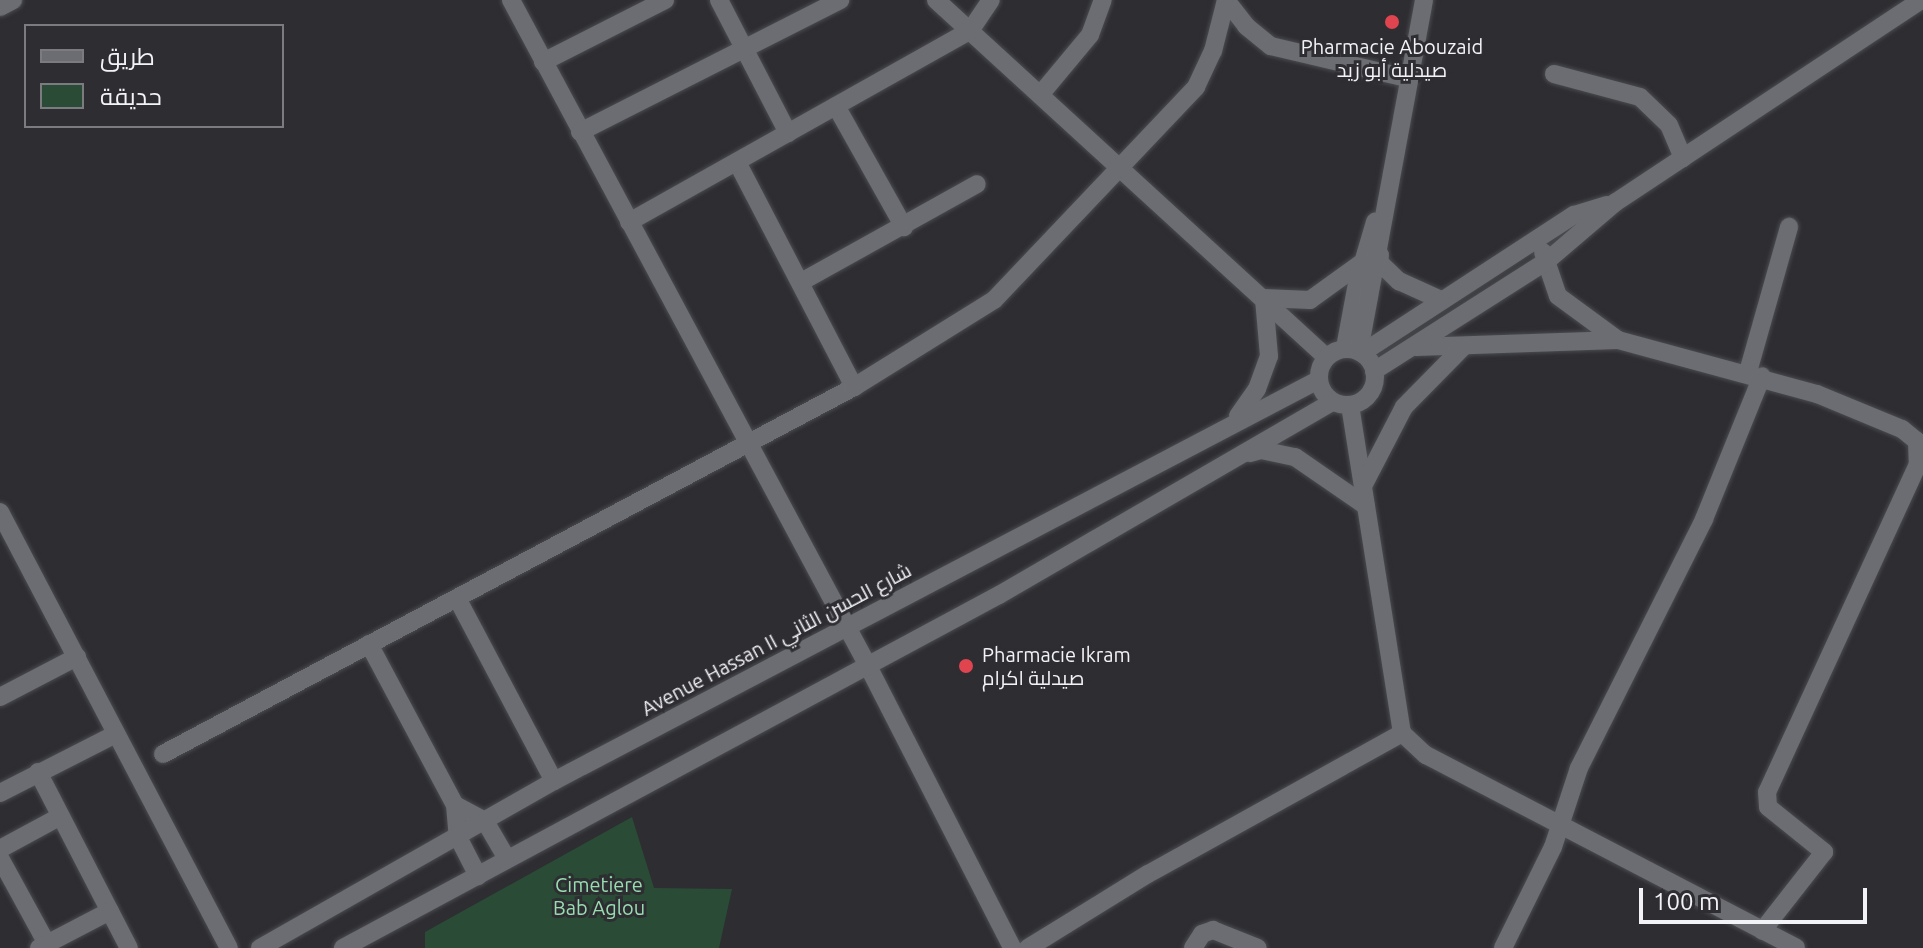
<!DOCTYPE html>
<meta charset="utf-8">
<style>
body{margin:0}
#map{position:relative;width:1923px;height:948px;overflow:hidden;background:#2d2d32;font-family:Ubuntu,Cairo,sans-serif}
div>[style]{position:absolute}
.green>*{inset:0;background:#2a4c36}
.roads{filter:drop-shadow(0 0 2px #4a4b4f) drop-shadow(0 0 2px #4a4b4f)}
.minor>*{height:18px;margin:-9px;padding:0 9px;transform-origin:9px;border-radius:9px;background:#6c6d73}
.minor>.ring{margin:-9px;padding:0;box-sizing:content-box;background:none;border:18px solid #6c6d73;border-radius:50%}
.dots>*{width:22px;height:22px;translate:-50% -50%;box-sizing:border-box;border:4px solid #2d2d32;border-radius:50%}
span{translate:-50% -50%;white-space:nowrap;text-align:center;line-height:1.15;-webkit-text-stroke:6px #2d2d32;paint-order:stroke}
.poi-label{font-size:20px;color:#f2f3f6}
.left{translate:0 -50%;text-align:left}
.street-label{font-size:20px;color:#f2f3f6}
.park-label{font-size:20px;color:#98ddb0}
.legend{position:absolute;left:24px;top:24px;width:260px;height:104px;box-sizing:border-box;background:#2d2d32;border:2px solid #7c7c80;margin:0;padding:10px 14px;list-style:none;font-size:24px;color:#f2f3f6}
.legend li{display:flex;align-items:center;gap:16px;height:40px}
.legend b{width:40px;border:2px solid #7c7c80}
.scale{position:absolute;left:1639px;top:888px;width:228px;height:36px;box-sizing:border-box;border:4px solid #f2f3f6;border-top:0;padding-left:10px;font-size:24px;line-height:28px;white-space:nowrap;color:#f2f3f6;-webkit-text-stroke:6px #2d2d32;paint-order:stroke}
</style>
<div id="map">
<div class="green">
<div style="clip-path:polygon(632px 817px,654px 888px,732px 889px,719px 948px,425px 948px,425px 932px)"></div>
</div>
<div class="roads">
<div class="minor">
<div style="left:511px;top:0;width:756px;rotate:61.81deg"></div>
<div style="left:868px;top:666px;width:317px;rotate:62.9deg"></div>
<div style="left:719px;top:0;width:150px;rotate:62.6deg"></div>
<div style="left:936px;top:0;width:529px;rotate:42.47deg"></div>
<div style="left:1226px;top:0;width:33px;rotate:52deg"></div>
<div style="left:1246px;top:26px;width:32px;rotate:39deg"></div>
<div style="left:1271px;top:46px;width:139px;rotate:13.3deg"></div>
<div style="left:0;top:7px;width:15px;rotate:-28deg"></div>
<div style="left:543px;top:62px;width:137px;rotate:-26.9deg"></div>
<div style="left:1554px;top:74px;width:89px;rotate:15deg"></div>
<div style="left:1640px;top:97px;width:40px;rotate:44deg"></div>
<div style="left:1669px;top:125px;width:36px;rotate:67deg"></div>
<div style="left:1040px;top:95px;width:78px;rotate:-50.2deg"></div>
<div style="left:1090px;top:35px;width:37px;rotate:-70deg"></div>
<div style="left:836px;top:106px;width:139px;rotate:60.7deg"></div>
<div style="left:580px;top:132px;width:292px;rotate:-26.9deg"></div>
<div style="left:737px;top:162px;width:254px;rotate:62.5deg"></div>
<div style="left:629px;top:222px;width:391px;rotate:-29.3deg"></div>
<div style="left:970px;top:31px;width:37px;rotate:-56deg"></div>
<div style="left:1543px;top:252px;width:46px;rotate:71.2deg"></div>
<div style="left:1558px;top:296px;width:74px;rotate:36.3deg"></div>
<div style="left:1380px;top:255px;width:7px;rotate:98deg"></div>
<div style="left:1379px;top:262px;width:28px;rotate:44deg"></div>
<div style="left:1399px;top:281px;width:46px;rotate:24.3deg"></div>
<div style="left:801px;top:282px;width:201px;rotate:-29.1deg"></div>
<div style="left:1264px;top:298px;width:46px;rotate:2.5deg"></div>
<div style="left:1310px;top:300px;width:62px;rotate:-35.8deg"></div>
<div style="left:1416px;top:347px;width:202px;rotate:-2deg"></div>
<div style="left:1618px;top:340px;width:206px;rotate:15.2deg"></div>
<div style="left:1817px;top:394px;width:92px;rotate:22.4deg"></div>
<div style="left:1902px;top:429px;width:19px;rotate:39deg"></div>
<div style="left:1917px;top:441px;width:23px;rotate:88deg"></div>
<div style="left:1918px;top:464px;width:361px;rotate:114.7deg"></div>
<div style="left:1767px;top:792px;width:15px;rotate:86deg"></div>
<div style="left:1768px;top:807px;width:72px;rotate:38.8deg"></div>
<div style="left:1824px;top:852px;width:100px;rotate:128.1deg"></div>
<div style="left:1345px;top:348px;width:66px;rotate:-79.5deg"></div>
<div style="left:1357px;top:283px;width:64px;rotate:-73.6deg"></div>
<div class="ring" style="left:1319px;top:349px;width:38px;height:38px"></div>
<div style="left:1359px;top:351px;width:357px;rotate:-79.5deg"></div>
<div style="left:1362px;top:353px;width:253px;rotate:-33.1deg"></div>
<div style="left:1574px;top:215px;width:34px;rotate:-17deg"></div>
<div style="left:1374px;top:371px;width:206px;rotate:-32.5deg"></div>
<div style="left:1548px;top:260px;width:89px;rotate:-40.5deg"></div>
<div style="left:1616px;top:202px;width:366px;rotate:-33.5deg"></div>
<div style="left:1748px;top:372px;width:151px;rotate:-74.2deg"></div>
<div style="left:1350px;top:405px;width:332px;rotate:81deg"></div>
<div style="left:1402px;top:733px;width:33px;rotate:43deg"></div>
<div style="left:1426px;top:755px;width:417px;rotate:27.5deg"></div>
<div style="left:1238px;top:416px;width:33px;rotate:-55deg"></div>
<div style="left:1257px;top:389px;width:35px;rotate:-70deg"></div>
<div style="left:1269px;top:356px;width:57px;rotate:-95deg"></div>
<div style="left:1250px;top:453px;width:11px;rotate:-15deg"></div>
<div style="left:1261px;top:450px;width:35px;rotate:12deg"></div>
<div style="left:1295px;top:457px;width:86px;rotate:34.6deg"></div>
<div style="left:1363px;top:486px;width:89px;rotate:-62.6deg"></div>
<div style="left:1404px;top:407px;width:83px;rotate:-45.5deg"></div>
<div style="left:0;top:512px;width:492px;rotate:62.3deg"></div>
<div style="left:457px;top:598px;width:207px;rotate:62.1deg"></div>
<div style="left:369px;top:644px;width:183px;rotate:61.9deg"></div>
<div style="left:455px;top:805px;width:32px;rotate:85deg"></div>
<div style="left:458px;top:837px;width:44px;rotate:62.9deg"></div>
<div style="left:0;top:697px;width:87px;rotate:-27.5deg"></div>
<div style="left:163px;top:754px;width:782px;rotate:-27.97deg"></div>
<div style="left:854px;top:387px;width:165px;rotate:-31.9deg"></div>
<div style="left:994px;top:300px;width:294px;rotate:-46.5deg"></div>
<div style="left:1196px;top:87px;width:40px;rotate:-65deg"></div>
<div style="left:1213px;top:51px;width:53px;rotate:-75.7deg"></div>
<div style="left:38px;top:772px;width:198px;rotate:62.7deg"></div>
<div style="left:0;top:793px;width:130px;rotate:-27deg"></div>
<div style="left:455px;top:805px;width:34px;rotate:28deg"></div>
<div style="left:485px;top:821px;width:44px;rotate:59.9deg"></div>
<div style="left:0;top:849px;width:69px;rotate:-28.4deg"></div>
<div style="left:0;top:858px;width:98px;rotate:61.3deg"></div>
<div style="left:39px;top:948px;width:80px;rotate:-27.5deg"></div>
<div style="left:260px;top:948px;width:338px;rotate:-29.6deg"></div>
<div style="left:554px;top:781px;width:863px;rotate:-27.69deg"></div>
<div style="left:343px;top:948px;width:745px;rotate:-28.29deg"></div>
<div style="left:999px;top:595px;width:385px;rotate:-30.1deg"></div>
<div style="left:1028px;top:948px;width:141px;rotate:-31.7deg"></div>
<div style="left:1148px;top:874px;width:291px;rotate:-29deg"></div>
<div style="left:1193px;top:948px;width:17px;rotate:-57deg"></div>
<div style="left:1202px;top:934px;width:12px;rotate:-20deg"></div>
<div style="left:1213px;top:930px;width:48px;rotate:21.8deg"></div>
<div style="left:1503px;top:948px;width:113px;rotate:-63.7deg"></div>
<div style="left:1553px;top:847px;width:83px;rotate:-71.8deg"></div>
<div style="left:1579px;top:768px;width:279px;rotate:-63.3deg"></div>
<div style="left:1704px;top:519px;width:154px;rotate:-67.9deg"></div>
</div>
</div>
<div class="dots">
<div style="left:1392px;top:22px;background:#e0444e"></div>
<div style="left:966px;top:666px;background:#e0444e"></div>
</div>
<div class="poi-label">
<span style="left:1392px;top:58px">Pharmacie Abouzaid<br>صيدلية أبو زيد</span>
<span class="left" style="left:982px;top:666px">Pharmacie Ikram<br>صيدلية اكرام</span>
</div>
<div class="street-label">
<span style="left:776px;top:639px;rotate:-28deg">Avenue Hassan II شارع الحسن الثاني</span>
</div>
<div class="park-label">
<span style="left:599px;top:896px">Cimetiere<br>Bab Aglou</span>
</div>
<ul class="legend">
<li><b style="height:10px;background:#6c6d73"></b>طريق</li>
<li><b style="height:22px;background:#2a4c36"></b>حديقة</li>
</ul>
<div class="scale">100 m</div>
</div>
